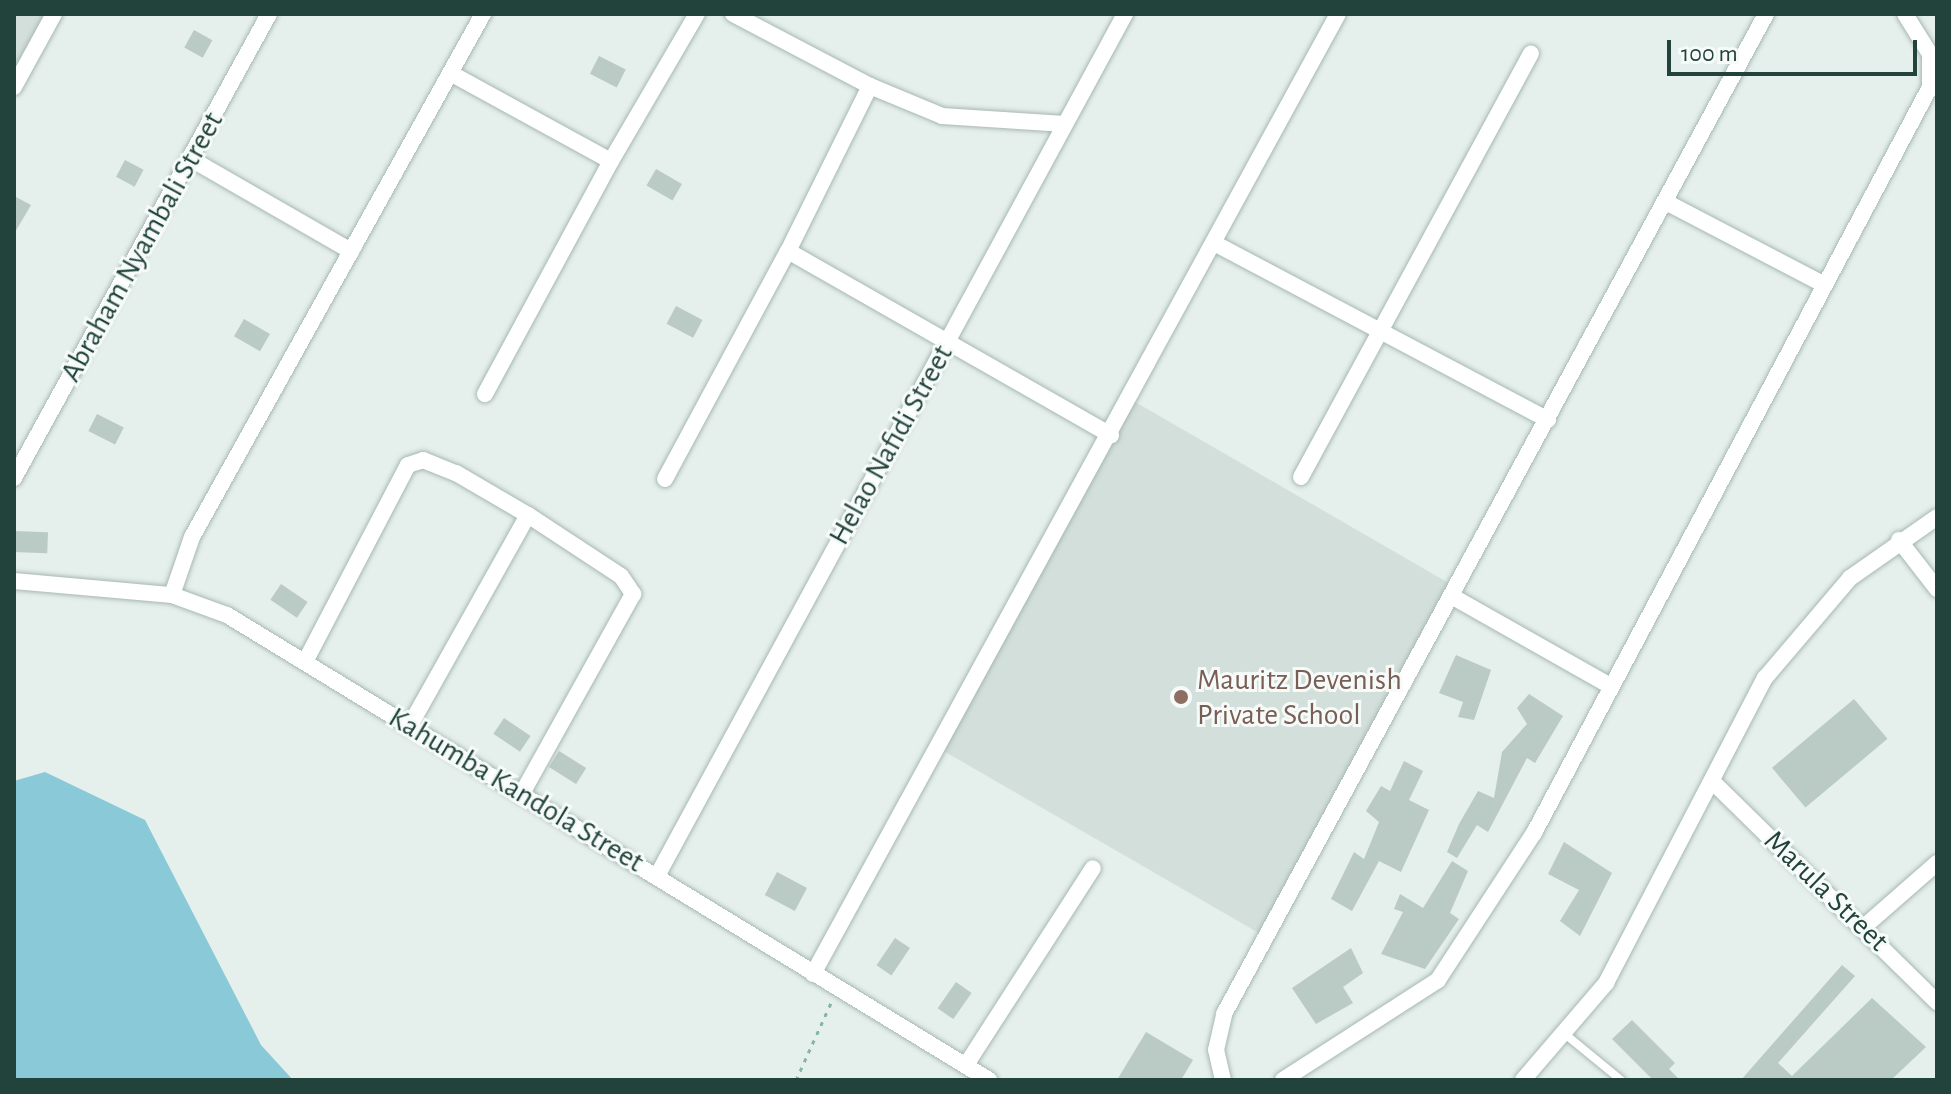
<!DOCTYPE html>
<style>
body{margin:0}
#map{position:relative;width:1951px;height:1094px;overflow:hidden;background:#e5efeb;font-family:"Alegreya Sans",sans-serif}
div>[style]{position:absolute}
.built>*{inset:0;background:#d3dfda;transform-origin:0 0}
.water>*{inset:0;background:#8ac9d7}
.building>*{inset:0;background:#bacac4;transform-origin:0 0}
.path>*{height:3px;margin-top:-1.5px;transform-origin:0;background:repeating-linear-gradient(90deg,#84b5a6 0 4px,transparent 0 10px)}
.roads{filter:drop-shadow(0 0 2px #a7b8b3) drop-shadow(0 0 2px #a7b8b3)}
.lane>*{height:8px;margin:-4px;padding:0 4px;transform-origin:4px;border-radius:4px;background:#fff}
.street>*{height:16px;margin:-8px;padding:0 8px;transform-origin:8px;border-radius:8px;background:#fff}
.dots>*{width:22px;height:22px;translate:-50% -50%;box-sizing:border-box;border:4px solid #f6fbf9;border-radius:50%}
span{translate:-50% -50%;white-space:nowrap;text-align:center;line-height:1.15;-webkit-text-stroke:6px #f6fbf9;paint-order:stroke}
.street-label{font-size:30px;color:#22433b}
.education-label{font-size:30px;color:#785e54}
.left{translate:0 -50%;text-align:left}
.frame{position:absolute;inset:0;border:16px solid #22433b;pointer-events:none}
.scale{position:absolute;left:1667px;top:40px;width:250px;height:36px;box-sizing:border-box;border:4px solid #22433b;border-top:0;padding-left:10px;font-size:24px;line-height:28px;white-space:nowrap;color:#22433b;-webkit-text-stroke:6px #f6fbf9;paint-order:stroke}
</style>
<div id="map">
<div class="built">
<div style="clip-path:polygon(14px 14px,54px 14px,14px 87px)"></div>
<div style="left:1130px;top:399px;width:378px;height:398px;rotate:30deg"></div>
</div>
<div class="water">
<div style="clip-path:polygon(45px 772px,145px 820px,261px 1045px,293px 1080px,14px 1080px,14px 781px)"></div>
</div>
<div class="building">
<div style="left:194px;top:30px;width:21px;height:20px;rotate:29deg"></div>
<div style="left:599px;top:56px;width:30px;height:20px;rotate:27deg"></div>
<div style="left:125px;top:160px;width:21px;height:19px;rotate:28deg"></div>
<div style="left:656px;top:169px;width:30px;height:19px;rotate:30deg"></div>
<div style="clip-path:polygon(14px 196px,31px 205px,14px 234px)"></div>
<div style="left:676px;top:306px;width:30px;height:20px;rotate:28deg"></div>
<div style="left:244px;top:319px;width:30px;height:20px;rotate:30deg"></div>
<div style="left:97px;top:414px;width:30px;height:19px;rotate:27deg"></div>
<div style="left:14px;top:531px;width:34px;height:21px;rotate:2deg"></div>
<div style="left:281px;top:584px;width:32px;height:19px;rotate:34deg"></div>
<div style="clip-path:polygon(1456px 655px,1491px 670px,1474px 720px,1458px 717px,1463px 702px,1439px 693px)"></div>
<div style="clip-path:polygon(1529px 694px,1563px 716px,1535px 763px,1527px 758px,1488px 832px,1477px 825px,1457px 858px,1447px 852px,1459px 824px,1478px 791px,1494px 798px,1502px 752px,1527px 724px,1517px 708px)"></div>
<div style="left:1854px;top:699px;width:52px;height:107px;rotate:50deg"></div>
<div style="left:504px;top:718px;width:32px;height:19px;rotate:34deg"></div>
<div style="left:559px;top:751px;width:32px;height:19px;rotate:32deg"></div>
<div style="clip-path:polygon(1404px 761px,1423px 771px,1409px 800px,1429px 810px,1401px 872px,1379px 861px,1352px 911px,1331px 899px,1354px 852px,1364px 859px,1379px 822px,1366px 811px,1381px 786px,1390px 791px)"></div>
<div style="clip-path:polygon(1564px 842px,1612px 873px,1580px 936px,1560px 921px,1579px 890px,1548px 874px)"></div>
<div style="clip-path:polygon(1452px 861px,1468px 871px,1450px 913px,1459px 919px,1425px 969px,1381px 954px,1403px 912px,1394px 909px,1400px 894px,1423px 908px)"></div>
<div style="left:777px;top:872px;width:34px;height:26px;rotate:28deg"></div>
<div style="left:895px;top:938px;width:18px;height:33px;rotate:34deg"></div>
<div style="clip-path:polygon(1351px 948px,1363px 973px,1343px 987px,1353px 1003px,1316px 1024px,1292px 988px)"></div>
<div style="clip-path:polygon(1842px 965px,1855px 976px,1778px 1063px,1792px 1076px,1872px 998px,1926px 1047px,1891px 1080px,1741px 1080px)"></div>
<div style="left:956px;top:982px;width:19px;height:32px;rotate:35deg"></div>
<div style="clip-path:polygon(1632px 1020px,1675px 1063px,1669px 1069px,1680px 1080px,1653px 1080px,1612px 1039px)"></div>
<div style="clip-path:polygon(1146px 1032px,1193px 1060px,1181px 1080px,1117px 1080px)"></div>
</div>
<div class="path">
<div style="left:796px;top:1080px;width:85px;rotate:-65.6deg"></div>
</div>
<div class="roads">
<div class="lane">
<div style="left:1566px;top:1035px;width:71px;rotate:39.3deg"></div>
</div>
<div class="street">
<div style="left:733px;top:14px;width:155px;rotate:27.7deg"></div>
<div style="left:870px;top:86px;width:184px;rotate:116.4deg"></div>
<div style="left:452px;top:74px;width:181px;rotate:28.7deg"></div>
<div style="left:611px;top:161px;width:265px;rotate:118.4deg"></div>
<div style="left:870px;top:86px;width:78px;rotate:22.6deg"></div>
<div style="left:942px;top:116px;width:123px;rotate:3.7deg"></div>
<div style="left:14px;top:87px;width:83px;rotate:-61.3deg"></div>
<div style="left:191px;top:159px;width:185px;rotate:29.9deg"></div>
<div style="left:611px;top:161px;width:170px;rotate:-59.7deg"></div>
<div style="left:1666px;top:202px;width:179px;rotate:27.6deg"></div>
<div style="left:1214px;top:243px;width:378px;rotate:27.9deg"></div>
<div style="left:1301px;top:477px;width:482px;rotate:-61.5deg"></div>
<div style="left:14px;top:478px;width:529px;rotate:-61.21deg"></div>
<div style="left:665px;top:479px;width:259px;rotate:-61.7deg"></div>
<div style="left:788px;top:251px;width:372px;rotate:29.7deg"></div>
<div style="left:1899px;top:540px;width:62px;rotate:52.2deg"></div>
<div style="left:14px;top:581px;width:159px;rotate:5.1deg"></div>
<div style="left:172px;top:595px;width:59px;rotate:20deg"></div>
<div style="left:227px;top:615px;width:893px;rotate:31.39deg"></div>
<div style="left:172px;top:595px;width:61px;rotate:-71deg"></div>
<div style="left:192px;top:537px;width:599px;rotate:-60.91deg"></div>
<div style="left:1453px;top:597px;width:180px;rotate:29.5deg"></div>
<div style="left:306px;top:660px;width:220px;rotate:-62.4deg"></div>
<div style="left:408px;top:465px;width:16px;rotate:-18deg"></div>
<div style="left:423px;top:460px;width:35px;rotate:22deg"></div>
<div style="left:456px;top:473px;width:83px;rotate:30.3deg"></div>
<div style="left:528px;top:515px;width:111px;rotate:33.3deg"></div>
<div style="left:621px;top:576px;width:22px;rotate:56deg"></div>
<div style="left:633px;top:594px;width:230px;rotate:119.1deg"></div>
<div style="left:409px;top:727px;width:243px;rotate:-60.7deg"></div>
<div style="left:1714px;top:783px;width:313px;rotate:44.5deg"></div>
<div style="left:657px;top:876px;width:981px;rotate:-61.5deg"></div>
<div style="left:1865px;top:926px;width:96px;rotate:-41.2deg"></div>
<div style="left:813px;top:974px;width:1094px;rotate:-61.33deg"></div>
<div style="left:966px;top:1065px;width:234px;rotate:-57.2deg"></div>
<div style="left:1223px;top:1080px;width:31px;rotate:-103deg"></div>
<div style="left:1216px;top:1050px;width:37px;rotate:-77deg"></div>
<div style="left:1224px;top:1014px;width:1137px;rotate:-61.54deg"></div>
<div style="left:1283px;top:1080px;width:184px;rotate:-32.8deg"></div>
<div style="left:1438px;top:980px;width:176px;rotate:-56.9deg"></div>
<div style="left:1534px;top:833px;width:845px;rotate:-62.04deg"></div>
<div style="left:1930px;top:87px;width:33px;rotate:-90deg"></div>
<div style="left:1930px;top:54px;width:47px;rotate:-122deg"></div>
<div style="left:1523px;top:1080px;width:128px;rotate:-49.4deg"></div>
<div style="left:1606px;top:983px;width:344px;rotate:-62.5deg"></div>
<div style="left:1765px;top:678px;width:131px;rotate:-49.6deg"></div>
<div style="left:1850px;top:578px;width:106px;rotate:-35deg"></div>
</div>
</div>
<div class="dots">
<div style="left:1181px;top:697px;background:#8d6e63"></div>
</div>
<div class="street-label">
<span style="left:142px;top:247px;rotate:-61deg">Abraham Nyambali Street</span>
<span style="left:891px;top:445px;rotate:-61deg">Helao Nafidi Street</span>
<span style="left:516px;top:790px;rotate:31deg">Kahumba Kandola Street</span>
<span style="left:1826px;top:891px;rotate:44deg">Marula Street</span>
</div>
<div class="education-label">
<span class="left" style="left:1197px;top:697px">Mauritz Devenish<br>Private School</span>
</div>
<div class="frame"></div>
<div class="scale">100 m</div>
</div>
